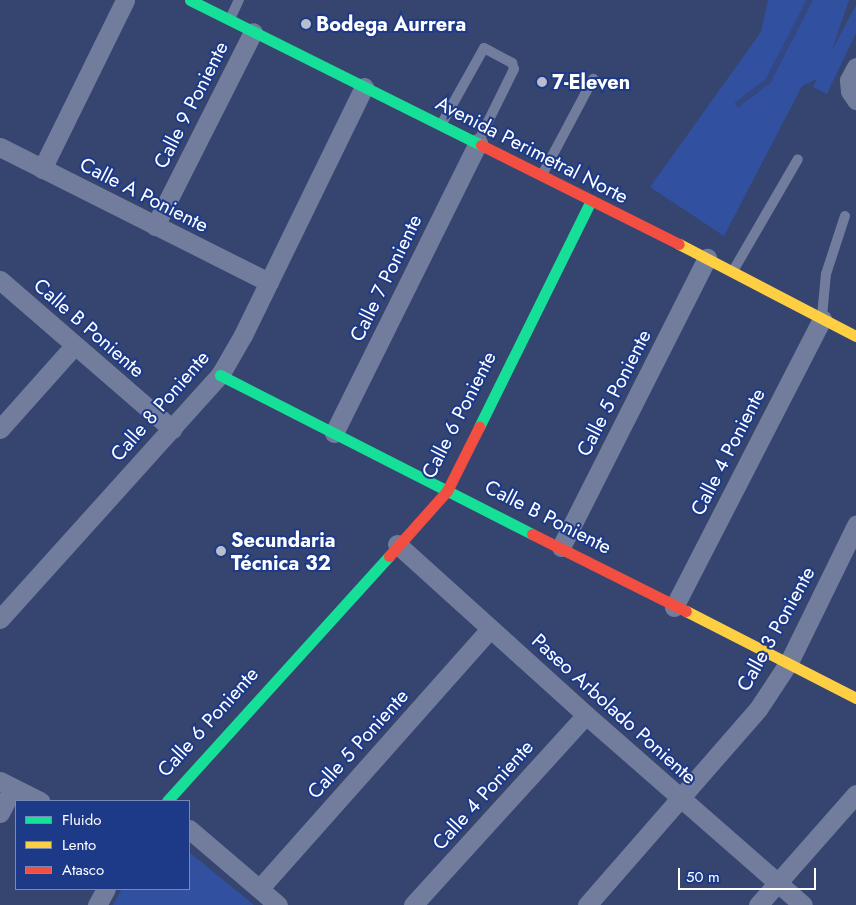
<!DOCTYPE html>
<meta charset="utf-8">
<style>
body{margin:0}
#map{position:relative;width:856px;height:905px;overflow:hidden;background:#364570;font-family:Jost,sans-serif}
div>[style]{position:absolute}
.green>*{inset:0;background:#3150a0}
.stream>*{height:5.5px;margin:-2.75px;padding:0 2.75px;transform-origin:2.75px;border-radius:2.75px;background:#334882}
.lane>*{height:10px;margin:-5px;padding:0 5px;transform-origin:5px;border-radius:5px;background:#727d9e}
.street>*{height:19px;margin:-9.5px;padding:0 9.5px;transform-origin:9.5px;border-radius:9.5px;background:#727d9e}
.fast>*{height:11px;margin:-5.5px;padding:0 5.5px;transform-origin:5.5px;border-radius:5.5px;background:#16e098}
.slow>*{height:11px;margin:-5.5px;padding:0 5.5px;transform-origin:5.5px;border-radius:5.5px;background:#ffcf43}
.jam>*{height:11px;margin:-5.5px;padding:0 5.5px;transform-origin:5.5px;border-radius:5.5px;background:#f24e42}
.dots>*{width:14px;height:14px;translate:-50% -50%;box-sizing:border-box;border:2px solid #1d3a89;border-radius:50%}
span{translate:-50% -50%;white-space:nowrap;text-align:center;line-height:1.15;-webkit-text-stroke:4px #1d3a89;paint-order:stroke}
.poi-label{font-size:20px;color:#fff;font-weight:700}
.left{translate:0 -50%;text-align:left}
.street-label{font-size:20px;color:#fff}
.legend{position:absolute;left:15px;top:800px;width:175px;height:90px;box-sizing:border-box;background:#1d3a89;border:1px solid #7789b8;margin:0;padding:6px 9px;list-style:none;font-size:15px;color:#fff}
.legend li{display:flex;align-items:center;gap:10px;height:25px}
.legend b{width:25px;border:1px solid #7789b8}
.scale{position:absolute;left:678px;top:868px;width:138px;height:22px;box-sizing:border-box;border:2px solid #fff;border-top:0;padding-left:6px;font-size:15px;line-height:18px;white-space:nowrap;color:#fff;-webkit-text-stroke:4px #1d3a89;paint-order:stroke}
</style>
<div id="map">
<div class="green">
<div style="clip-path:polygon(768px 0,849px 0,832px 50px,856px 5px,856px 33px,827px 94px,813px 87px,817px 79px,802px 86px,724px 236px,650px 187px,761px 32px)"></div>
<div style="clip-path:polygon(189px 852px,254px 905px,113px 905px,122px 889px,189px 889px)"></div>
</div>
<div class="stream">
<div style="left:738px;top:104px;width:38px;rotate:-37deg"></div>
<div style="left:768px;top:81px;width:91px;rotate:-62.6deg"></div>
</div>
<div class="lane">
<div style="left:230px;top:19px;width:21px;rotate:-65deg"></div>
<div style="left:441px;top:125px;width:88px;rotate:-60.8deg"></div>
<div style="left:484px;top:48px;width:32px;rotate:28deg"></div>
<div style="left:512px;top:63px;width:6px;rotate:72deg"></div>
<div style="left:514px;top:69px;width:81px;rotate:116.3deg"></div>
<div style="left:542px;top:175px;width:109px;rotate:-62deg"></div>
<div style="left:733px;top:271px;width:129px;rotate:-59.9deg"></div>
<div style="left:822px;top:316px;width:42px;rotate:-84.6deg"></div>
<div style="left:826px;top:274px;width:61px;rotate:-71.9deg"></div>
</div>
<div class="street">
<div style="left:856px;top:67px;width:15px;rotate:118deg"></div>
<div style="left:849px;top:80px;width:11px;rotate:85deg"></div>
<div style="left:850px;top:91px;width:11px;rotate:56deg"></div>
<div style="left:0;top:147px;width:301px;rotate:26.7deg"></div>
<div style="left:42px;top:169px;width:188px;rotate:-63.8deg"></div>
<div style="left:155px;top:226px;width:217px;rotate:-63.2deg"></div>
<div style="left:0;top:280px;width:228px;rotate:40.9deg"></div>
<div style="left:0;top:429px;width:110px;rotate:-48.3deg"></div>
<div style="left:334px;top:433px;width:324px;rotate:-63.6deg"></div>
<div style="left:397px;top:544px;width:255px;rotate:42.1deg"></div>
<div style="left:586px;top:715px;width:288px;rotate:41.2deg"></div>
<div style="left:561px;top:547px;width:324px;rotate:-63.2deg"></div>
<div style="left:674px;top:607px;width:324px;rotate:-62.8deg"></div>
<div style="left:0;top:619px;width:329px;rotate:-48deg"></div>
<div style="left:220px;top:375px;width:46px;rotate:-60.1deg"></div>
<div style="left:243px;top:335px;width:276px;rotate:-64deg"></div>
<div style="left:0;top:781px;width:45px;rotate:26.6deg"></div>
<div style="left:0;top:813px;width:28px;rotate:-63deg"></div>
<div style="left:189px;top:829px;width:117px;rotate:40.5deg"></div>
<div style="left:260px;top:888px;width:346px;rotate:-48.4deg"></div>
<div style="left:97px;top:905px;width:18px;rotate:-61deg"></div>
<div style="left:413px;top:905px;width:257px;rotate:-47.7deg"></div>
<div style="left:587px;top:905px;width:260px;rotate:-48.9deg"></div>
<div style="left:758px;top:709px;width:56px;rotate:-56.6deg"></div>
<div style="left:789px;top:662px;width:153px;rotate:-63.9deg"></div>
<div style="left:758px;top:905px;width:148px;rotate:-48.6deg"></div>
</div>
<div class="fast">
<div style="left:190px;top:0;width:325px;rotate:26.5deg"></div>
<div style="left:220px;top:375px;width:350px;rotate:27deg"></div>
<div style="left:479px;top:427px;width:253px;rotate:-63.7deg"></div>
<div style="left:167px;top:801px;width:331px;rotate:-47.8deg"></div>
</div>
<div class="slow">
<div style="left:679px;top:244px;width:199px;rotate:27.5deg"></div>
<div style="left:686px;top:611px;width:191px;rotate:27.1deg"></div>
</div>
<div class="jam">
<div style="left:481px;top:145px;width:221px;rotate:26.6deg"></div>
<div style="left:532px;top:534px;width:172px;rotate:26.6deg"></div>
<div style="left:389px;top:556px;width:87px;rotate:-48.3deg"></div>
<div style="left:447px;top:491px;width:72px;rotate:-63.4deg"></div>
</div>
<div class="dots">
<div style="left:306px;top:24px;background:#b9becd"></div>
<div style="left:542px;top:82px;background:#b9becd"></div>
<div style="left:221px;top:551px;background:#b9becd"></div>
</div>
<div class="poi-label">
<span class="left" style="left:316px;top:24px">Bodega Aurrera</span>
<span class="left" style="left:552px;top:82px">7-Eleven</span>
<span class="left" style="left:231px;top:552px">Secundaria<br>Técnica 32</span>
</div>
<div class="street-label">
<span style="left:191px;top:105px;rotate:-63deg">Calle 9 Poniente</span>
<span style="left:532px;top:150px;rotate:27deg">Avenida Perimetral Norte</span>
<span style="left:144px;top:195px;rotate:27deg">Calle A Poniente</span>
<span style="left:386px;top:278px;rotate:-64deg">Calle 7 Poniente</span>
<span style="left:89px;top:328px;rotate:41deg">Calle B Poniente</span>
<span style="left:614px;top:393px;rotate:-63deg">Calle 5 Poniente</span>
<span style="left:160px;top:406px;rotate:-49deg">Calle 8 Poniente</span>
<span style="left:459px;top:415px;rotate:-63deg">Calle 6 Poniente</span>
<span style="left:728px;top:452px;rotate:-63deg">Calle 4 Poniente</span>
<span style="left:548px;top:517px;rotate:27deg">Calle B Poniente</span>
<span style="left:776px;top:629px;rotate:-61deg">Calle 3 Poniente</span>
<span style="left:614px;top:709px;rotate:42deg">Paseo Arbolado Poniente</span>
<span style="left:208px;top:722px;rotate:-48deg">Calle 6 Poniente</span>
<span style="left:358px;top:744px;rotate:-48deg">Calle 5 Poniente</span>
<span style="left:483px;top:795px;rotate:-48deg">Calle 4 Poniente</span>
</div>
<ul class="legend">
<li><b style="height:6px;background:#16e098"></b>Fluido</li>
<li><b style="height:6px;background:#ffcf43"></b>Lento</li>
<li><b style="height:6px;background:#f24e42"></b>Atasco</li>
</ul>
<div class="scale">50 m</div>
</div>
